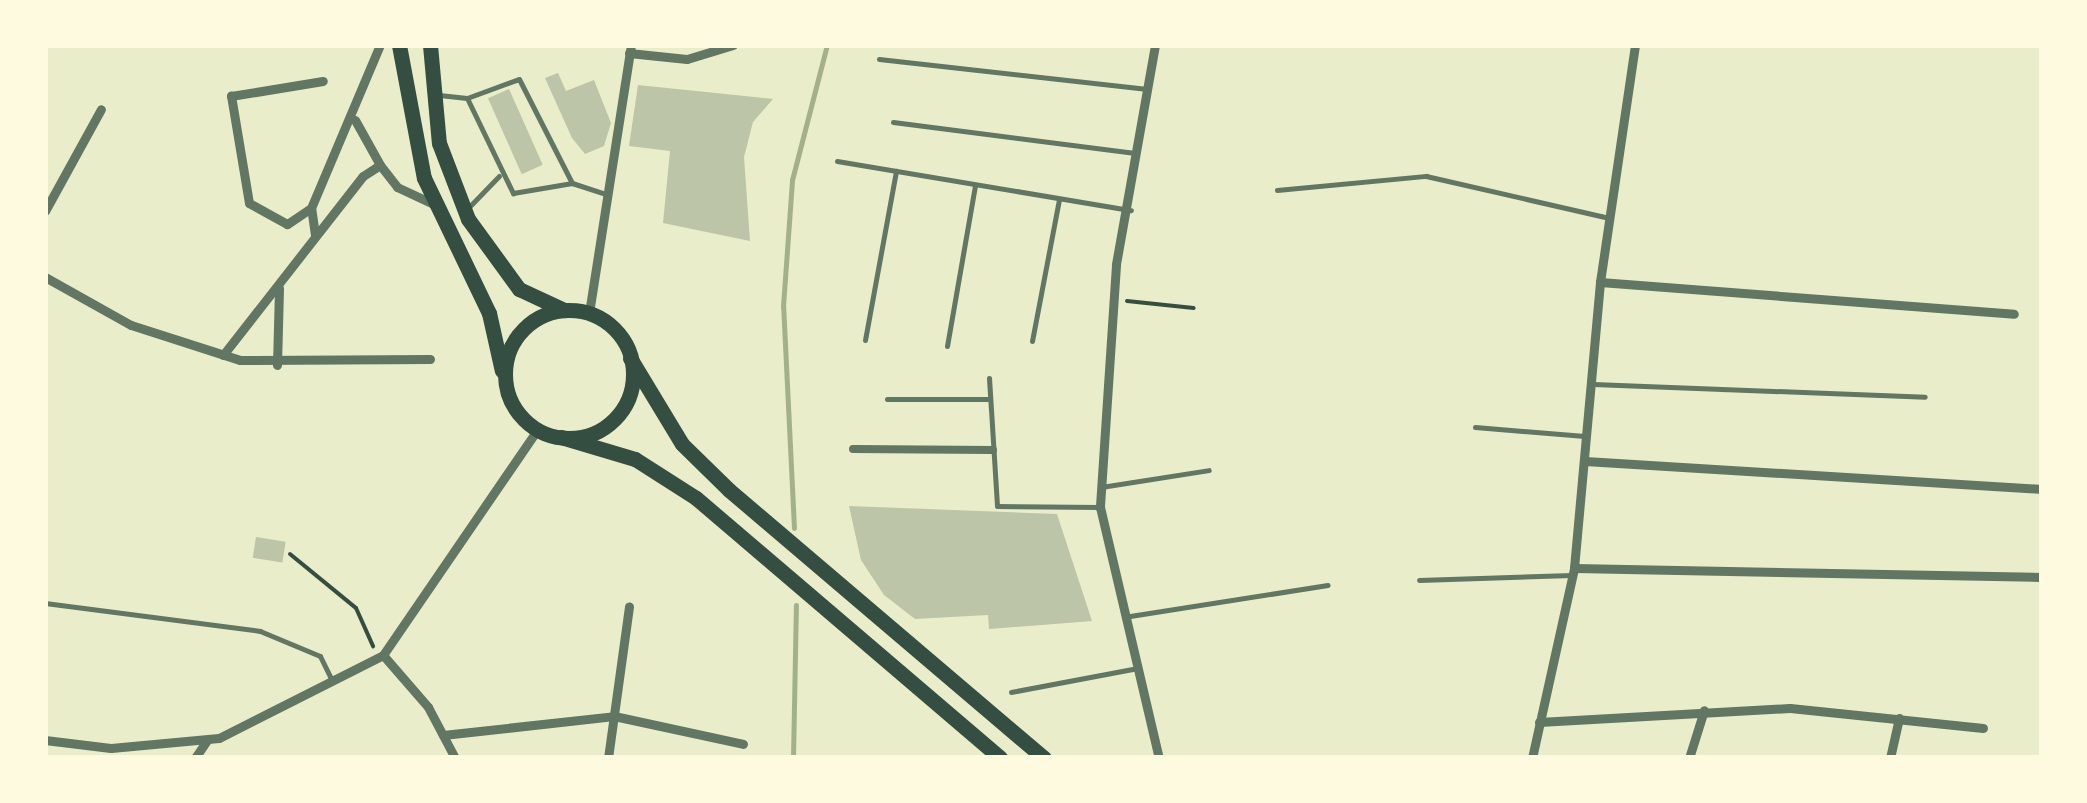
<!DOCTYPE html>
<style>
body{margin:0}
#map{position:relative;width:2087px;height:803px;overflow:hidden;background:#e9edc9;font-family:"Nunito Sans",sans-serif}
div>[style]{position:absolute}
.stream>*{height:5px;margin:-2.5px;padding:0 2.5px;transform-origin:2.5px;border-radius:2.5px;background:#a3b18a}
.building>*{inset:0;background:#bcc5a7;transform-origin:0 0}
.path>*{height:4px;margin:-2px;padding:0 2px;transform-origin:2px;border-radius:2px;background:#344e41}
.service>*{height:5px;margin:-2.5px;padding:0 2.5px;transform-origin:2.5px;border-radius:2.5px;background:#617663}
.pedestrian>*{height:8px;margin:-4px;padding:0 4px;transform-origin:4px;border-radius:4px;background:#617663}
.minor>*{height:9px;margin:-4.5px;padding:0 4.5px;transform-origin:4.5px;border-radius:4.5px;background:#617663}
.primary>*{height:15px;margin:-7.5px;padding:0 7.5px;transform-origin:7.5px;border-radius:7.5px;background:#344e41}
.primary>.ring{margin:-7.5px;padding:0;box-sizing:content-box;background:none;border:15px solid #344e41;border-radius:50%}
span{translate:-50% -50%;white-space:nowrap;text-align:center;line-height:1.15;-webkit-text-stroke:10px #fefae0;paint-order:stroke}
.frame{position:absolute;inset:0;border:48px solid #fefae0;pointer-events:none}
</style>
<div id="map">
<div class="stream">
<div style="left:794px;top:528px;width:222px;rotate:-92.8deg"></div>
<div style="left:783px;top:306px;width:126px;rotate:-85.9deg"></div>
<div style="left:792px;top:180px;width:139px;rotate:-75.5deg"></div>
<div style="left:793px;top:758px;width:153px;rotate:-88.9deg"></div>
</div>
<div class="building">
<div style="clip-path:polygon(558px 73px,566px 91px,594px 80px,611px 123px,604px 146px,585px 154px,572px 138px,545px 78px)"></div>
<div style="clip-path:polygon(638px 85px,773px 99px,753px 122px,744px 157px,750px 241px,663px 223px,670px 151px,629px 146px)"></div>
<div style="left:509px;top:89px;width:83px;height:23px;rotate:66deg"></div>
<div style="clip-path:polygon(849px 506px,1057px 514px,1092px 621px,989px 629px,988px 615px,915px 619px,884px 595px,861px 560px)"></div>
<div style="left:256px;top:537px;width:30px;height:21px;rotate:9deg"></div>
</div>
<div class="path">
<div style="left:1127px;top:301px;width:67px;rotate:6deg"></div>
<div style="left:290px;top:554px;width:85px;rotate:39.3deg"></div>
<div style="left:356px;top:608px;width:42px;rotate:65.9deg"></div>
</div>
<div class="service">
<div style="left:879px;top:59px;width:270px;rotate:6.4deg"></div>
<div style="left:439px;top:95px;width:28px;rotate:6deg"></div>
<div style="left:467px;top:98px;width:55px;rotate:-20.1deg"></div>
<div style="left:519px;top:79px;width:117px;rotate:63deg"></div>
<div style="left:467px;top:98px;width:106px;rotate:64.2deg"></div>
<div style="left:513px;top:193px;width:60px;rotate:-9.6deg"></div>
<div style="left:572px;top:183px;width:35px;rotate:18deg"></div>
<div style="left:893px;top:122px;width:244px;rotate:7.3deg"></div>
<div style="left:837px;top:161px;width:298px;rotate:9.5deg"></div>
<div style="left:1277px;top:190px;width:150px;rotate:-5.4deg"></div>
<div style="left:1426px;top:176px;width:188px;rotate:12.9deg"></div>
<div style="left:467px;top:209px;width:46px;rotate:-45.9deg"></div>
<div style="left:865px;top:340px;width:172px;rotate:-79.6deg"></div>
<div style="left:1032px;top:341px;width:144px;rotate:-79.2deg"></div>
<div style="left:947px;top:346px;width:163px;rotate:-80.1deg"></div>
<div style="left:989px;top:378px;width:128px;rotate:86.4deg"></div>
<div style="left:997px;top:506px;width:103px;rotate:0.6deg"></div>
<div style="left:1593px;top:384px;width:332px;rotate:2.2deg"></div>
<div style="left:887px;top:399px;width:103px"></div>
<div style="left:1475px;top:427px;width:110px;rotate:4.7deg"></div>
<div style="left:1101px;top:487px;width:109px;rotate:-8.9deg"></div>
<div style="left:1419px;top:580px;width:153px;rotate:-1.9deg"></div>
<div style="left:45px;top:603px;width:217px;rotate:7.4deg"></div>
<div style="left:260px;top:631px;width:65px;rotate:22.6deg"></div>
<div style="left:320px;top:656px;width:25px;rotate:64deg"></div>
<div style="left:1130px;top:616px;width:200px;rotate:-8.9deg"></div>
<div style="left:1011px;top:692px;width:129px;rotate:-10.7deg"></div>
</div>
<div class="pedestrian">
<div style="left:853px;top:449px;width:140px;rotate:0.4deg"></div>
</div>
<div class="minor">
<div style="left:1155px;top:45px;width:223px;rotate:100.1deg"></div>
<div style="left:1116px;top:265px;width:243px;rotate:93.8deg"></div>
<div style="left:1100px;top:507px;width:258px;rotate:76.8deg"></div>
<div style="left:629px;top:53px;width:58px;rotate:5.9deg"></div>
<div style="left:687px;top:59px;width:48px;rotate:-16.9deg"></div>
<div style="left:355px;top:120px;width:51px;rotate:60.9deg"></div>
<div style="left:311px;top:208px;width:29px;rotate:146deg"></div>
<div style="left:287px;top:224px;width:43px;rotate:-151.1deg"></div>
<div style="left:249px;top:203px;width:109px;rotate:-99.5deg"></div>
<div style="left:231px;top:96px;width:93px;rotate:-9.3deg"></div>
<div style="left:45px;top:211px;width:116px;rotate:-61.2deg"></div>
<div style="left:315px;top:235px;width:27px;rotate:-98deg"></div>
<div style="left:311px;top:208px;width:177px;rotate:-67.1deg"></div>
<div style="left:45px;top:277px;width:98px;rotate:29.2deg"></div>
<div style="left:131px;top:325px;width:114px;rotate:17.8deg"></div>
<div style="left:240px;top:360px;width:190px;rotate:-0.3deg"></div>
<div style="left:1600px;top:282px;width:415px;rotate:4.4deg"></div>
<div style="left:589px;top:313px;width:271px;rotate:-81.1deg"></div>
<div style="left:223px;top:355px;width:227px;rotate:-52deg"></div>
<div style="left:363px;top:176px;width:20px;rotate:-33deg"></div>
<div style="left:380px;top:165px;width:28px;rotate:52deg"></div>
<div style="left:397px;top:187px;width:40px;rotate:25deg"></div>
<div style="left:277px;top:365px;width:77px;rotate:-88.5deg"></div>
<div style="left:1585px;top:461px;width:458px;rotate:3.5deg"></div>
<div style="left:1574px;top:568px;width:468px;rotate:1.1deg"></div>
<div style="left:383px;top:655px;width:69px;rotate:49.1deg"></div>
<div style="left:428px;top:707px;width:58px;rotate:62.1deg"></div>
<div style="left:1539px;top:722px;width:251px;rotate:-3.2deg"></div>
<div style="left:1790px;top:708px;width:194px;rotate:5.9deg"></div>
<div style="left:443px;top:735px;width:172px;rotate:-6.3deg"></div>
<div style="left:614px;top:716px;width:132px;rotate:12.2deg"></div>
<div style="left:45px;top:740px;width:66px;rotate:6.9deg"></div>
<div style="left:111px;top:748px;width:108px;rotate:-5.3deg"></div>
<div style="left:219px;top:738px;width:184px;rotate:-26.8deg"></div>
<div style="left:383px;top:655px;width:274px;rotate:-55.6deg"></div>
<div style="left:195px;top:758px;width:22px;rotate:-56deg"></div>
<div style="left:608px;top:758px;width:153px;rotate:-82.1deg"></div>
<div style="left:1532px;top:758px;width:195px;rotate:-77.5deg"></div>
<div style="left:1574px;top:568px;width:287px;rotate:-84.8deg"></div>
<div style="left:1600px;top:282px;width:240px;rotate:-81.6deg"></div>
<div style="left:1689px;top:758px;width:50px;rotate:-72.6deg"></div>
<div style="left:1890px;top:758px;width:41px;rotate:-77.3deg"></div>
</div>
<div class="primary">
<div style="left:399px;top:45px;width:135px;rotate:79.4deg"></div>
<div style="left:424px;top:178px;width:150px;rotate:64.3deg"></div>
<div style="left:489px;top:313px;width:59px;rotate:77.4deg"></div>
<div style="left:430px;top:45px;width:98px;rotate:84.8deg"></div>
<div style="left:439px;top:143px;width:81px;rotate:69.1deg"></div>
<div style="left:468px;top:219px;width:87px;rotate:53.9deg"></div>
<div style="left:519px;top:289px;width:50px;rotate:25deg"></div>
<div class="ring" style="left:505px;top:310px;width:113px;height:113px"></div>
<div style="left:630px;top:358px;width:100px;rotate:58.8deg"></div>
<div style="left:682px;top:444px;width:66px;rotate:44.4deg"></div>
<div style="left:729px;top:490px;width:414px;rotate:40.4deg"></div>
<div style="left:561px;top:437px;width:77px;rotate:16.6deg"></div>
<div style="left:635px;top:459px;width:72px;rotate:32.6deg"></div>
<div style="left:696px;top:498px;width:400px;rotate:40.5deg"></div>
</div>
<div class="frame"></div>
</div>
